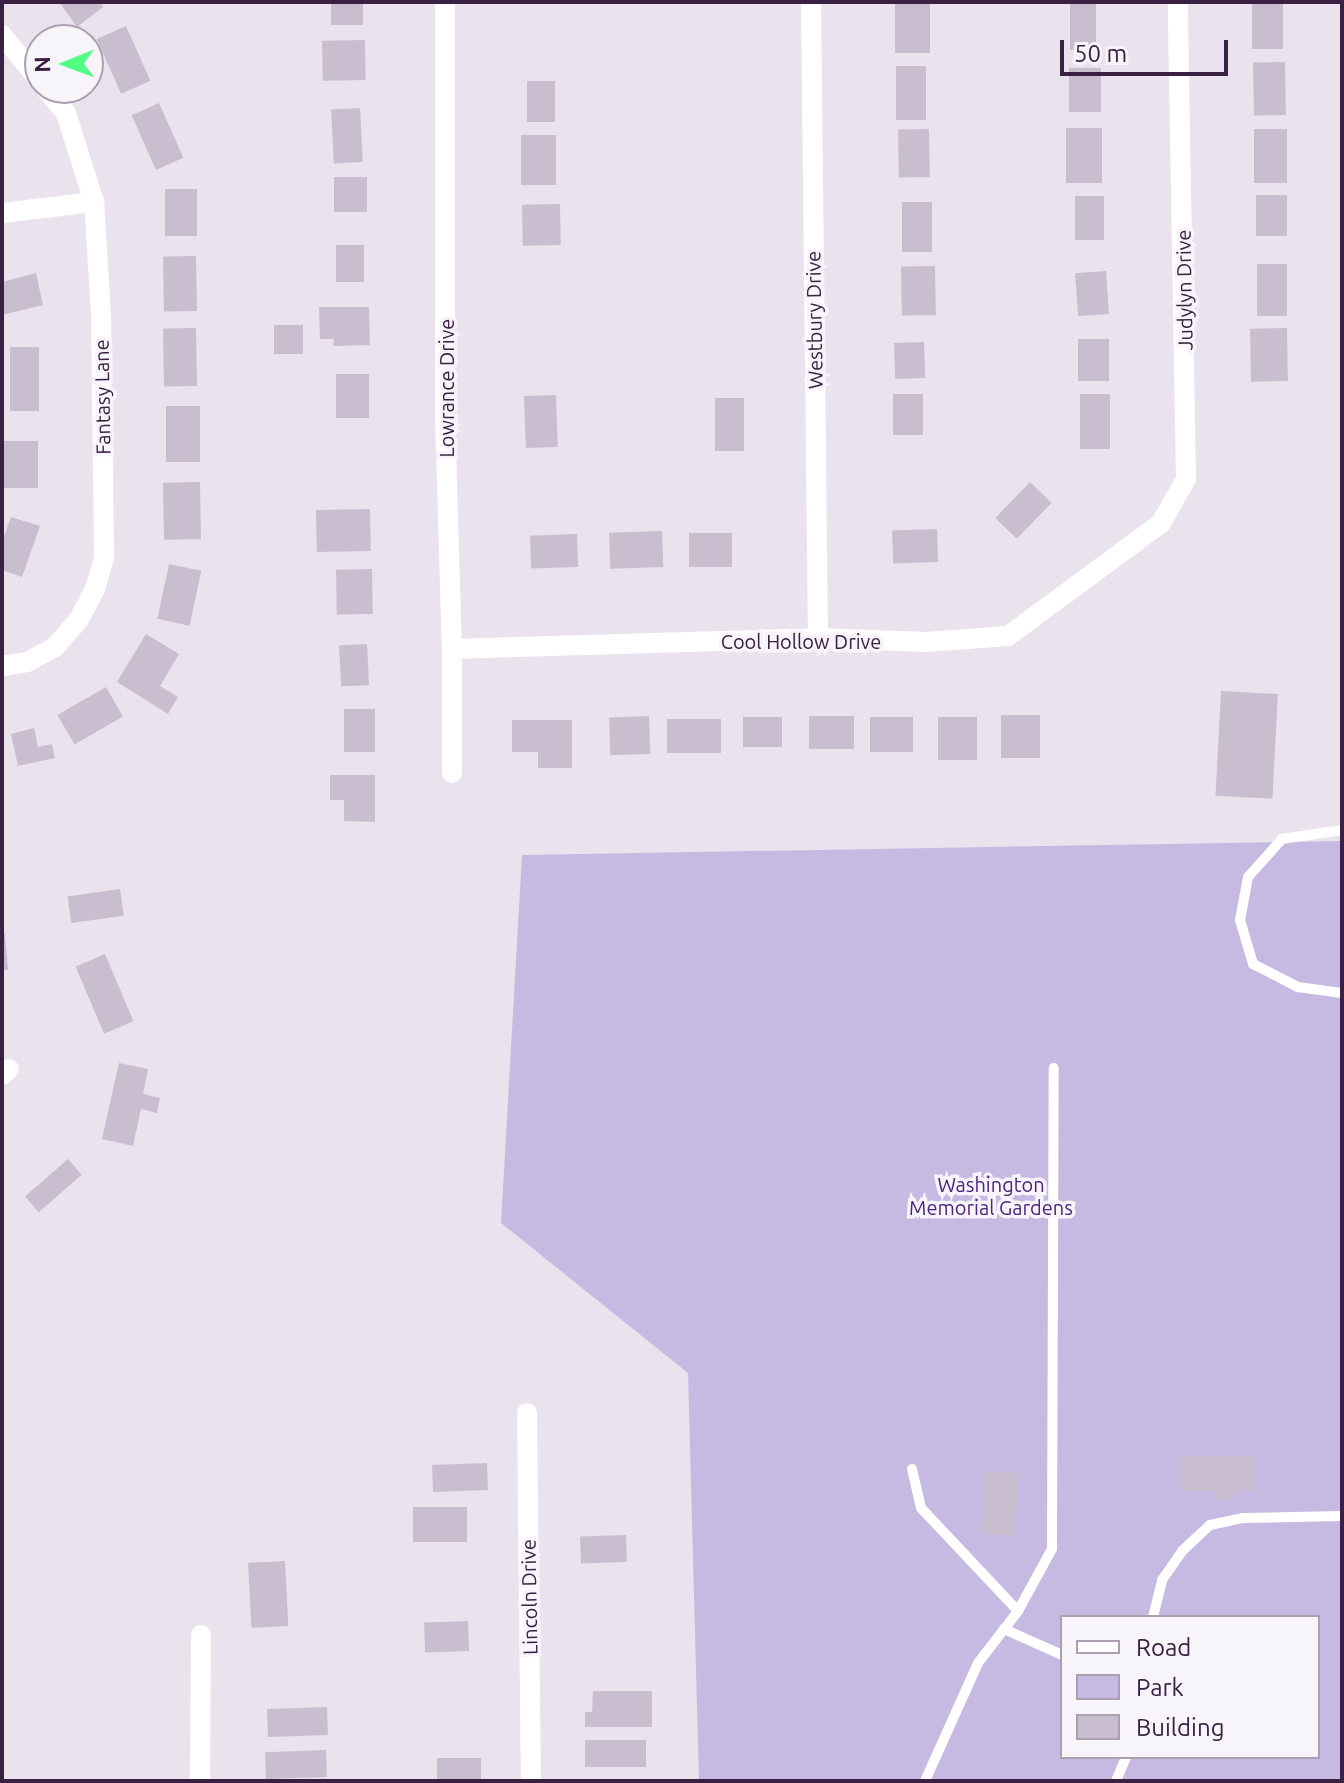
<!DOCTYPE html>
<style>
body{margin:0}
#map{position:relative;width:1344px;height:1783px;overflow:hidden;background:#eae3ee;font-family:Ubuntu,sans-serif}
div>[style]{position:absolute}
.green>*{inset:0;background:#c6b9e2}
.building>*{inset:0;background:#c9becf;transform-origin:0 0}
.service>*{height:10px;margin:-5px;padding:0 5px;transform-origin:5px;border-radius:5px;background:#fff}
.minor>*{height:20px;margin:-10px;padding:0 10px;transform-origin:10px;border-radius:10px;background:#fff}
span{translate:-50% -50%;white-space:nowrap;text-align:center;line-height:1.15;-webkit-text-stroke:7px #f7f4fa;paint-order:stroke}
.street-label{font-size:20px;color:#3a2042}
.park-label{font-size:20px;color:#4c257e}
.frame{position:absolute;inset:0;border:4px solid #3a2042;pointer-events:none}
.legend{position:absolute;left:1060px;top:1615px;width:260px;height:144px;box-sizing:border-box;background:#f7f4fa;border:2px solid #ab9fb0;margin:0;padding:10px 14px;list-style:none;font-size:24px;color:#3a2042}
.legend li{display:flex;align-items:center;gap:16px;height:40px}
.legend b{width:40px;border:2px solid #ab9fb0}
.north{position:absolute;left:24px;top:24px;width:80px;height:80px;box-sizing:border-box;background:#f7f4fa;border:2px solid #ab9fb0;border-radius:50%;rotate:269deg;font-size:22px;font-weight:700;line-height:32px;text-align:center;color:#3a2042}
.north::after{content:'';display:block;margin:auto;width:28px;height:36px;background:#50ff84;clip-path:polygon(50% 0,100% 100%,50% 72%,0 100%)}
.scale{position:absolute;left:1060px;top:40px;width:168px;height:36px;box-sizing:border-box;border:4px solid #3a2042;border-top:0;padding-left:10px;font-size:24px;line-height:28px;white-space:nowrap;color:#3a2042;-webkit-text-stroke:6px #f7f4fa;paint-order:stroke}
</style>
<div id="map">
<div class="green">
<div style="clip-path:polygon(evenodd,1342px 841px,1342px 1781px,699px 1781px,688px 1373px,501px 1223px,522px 855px,1342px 841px,1062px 1617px,1318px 1617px,1318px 1757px,1062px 1757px,1062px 1617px)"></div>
</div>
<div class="building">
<div style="clip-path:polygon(59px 2px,99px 2px,103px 7px,77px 27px)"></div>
<div style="left:331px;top:2px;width:32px;height:23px"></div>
<div style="left:895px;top:2px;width:35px;height:51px"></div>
<div style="left:1070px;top:2px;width:26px;height:48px"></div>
<div style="left:1252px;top:2px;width:31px;height:47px"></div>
<div style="left:126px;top:26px;width:60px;height:32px;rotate:66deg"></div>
<div style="left:365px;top:40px;width:40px;height:43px;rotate:89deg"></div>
<div style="left:1285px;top:62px;width:53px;height:32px;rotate:89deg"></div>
<div style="left:896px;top:66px;width:30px;height:54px"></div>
<div style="left:1069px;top:68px;width:32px;height:44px"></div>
<div style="left:527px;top:81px;width:28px;height:41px"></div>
<div style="left:159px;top:103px;width:60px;height:30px;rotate:66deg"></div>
<div style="left:360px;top:108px;width:54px;height:29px;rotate:87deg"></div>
<div style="left:1066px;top:128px;width:36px;height:55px"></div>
<div style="left:929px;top:129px;width:48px;height:31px;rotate:89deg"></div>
<div style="left:1254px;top:129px;width:33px;height:54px"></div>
<div style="left:521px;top:135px;width:35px;height:50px"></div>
<div style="left:334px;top:177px;width:33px;height:35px"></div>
<div style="left:165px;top:189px;width:32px;height:47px"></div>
<div style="left:1287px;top:195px;width:41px;height:31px;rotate:90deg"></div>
<div style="left:1104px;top:196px;width:44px;height:29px;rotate:90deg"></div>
<div style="left:902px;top:202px;width:30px;height:50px"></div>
<div style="left:560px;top:204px;width:41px;height:38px;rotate:89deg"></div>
<div style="left:364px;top:245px;width:37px;height:28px;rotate:90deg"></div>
<div style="left:196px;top:256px;width:55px;height:33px;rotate:89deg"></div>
<div style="left:1257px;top:264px;width:30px;height:52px"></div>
<div style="left:935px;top:266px;width:49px;height:34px;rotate:89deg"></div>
<div style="left:1106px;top:271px;width:43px;height:31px;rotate:86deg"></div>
<div style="clip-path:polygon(36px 273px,43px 305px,2px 315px,2px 282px)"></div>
<div style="clip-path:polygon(319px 307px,369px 307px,370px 345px,333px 346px,334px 339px,320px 339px)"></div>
<div style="left:274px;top:325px;width:29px;height:29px"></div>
<div style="left:196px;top:328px;width:58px;height:33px;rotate:89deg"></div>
<div style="left:1287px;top:328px;width:53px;height:37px;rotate:89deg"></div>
<div style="left:1078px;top:339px;width:31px;height:42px"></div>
<div style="left:924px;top:342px;width:36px;height:30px;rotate:88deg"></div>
<div style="left:10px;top:347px;width:29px;height:64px"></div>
<div style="left:369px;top:374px;width:44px;height:33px;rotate:90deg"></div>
<div style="left:923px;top:394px;width:41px;height:30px;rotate:90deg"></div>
<div style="left:1080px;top:394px;width:30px;height:55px"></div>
<div style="left:556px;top:395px;width:52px;height:32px;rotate:88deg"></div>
<div style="left:715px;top:398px;width:29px;height:53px"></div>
<div style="left:166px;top:406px;width:34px;height:56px"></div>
<div style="left:4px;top:441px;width:34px;height:47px"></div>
<div style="left:200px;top:482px;width:57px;height:37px;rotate:89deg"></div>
<div style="left:1030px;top:482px;width:30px;height:50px;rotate:44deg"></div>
<div style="left:370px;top:509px;width:42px;height:54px;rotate:89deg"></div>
<div style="clip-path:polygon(11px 517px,40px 526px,22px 577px,2px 570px,2px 542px)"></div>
<div style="left:937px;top:529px;width:33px;height:45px;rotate:88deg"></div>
<div style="left:662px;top:531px;width:36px;height:53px;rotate:88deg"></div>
<div style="left:732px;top:533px;width:34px;height:43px;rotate:90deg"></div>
<div style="left:577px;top:534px;width:33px;height:47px;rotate:88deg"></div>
<div style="left:169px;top:564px;width:33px;height:56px;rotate:12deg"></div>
<div style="left:372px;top:569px;width:45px;height:36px;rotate:89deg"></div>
<div style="clip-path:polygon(146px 634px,179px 654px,160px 686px,178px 697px,168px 714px,117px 682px)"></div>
<div style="left:367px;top:644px;width:41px;height:28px;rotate:87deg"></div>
<div style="left:106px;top:687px;width:34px;height:56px;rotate:60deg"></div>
<div style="left:1221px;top:691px;width:57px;height:105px;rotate:3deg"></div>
<div style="left:344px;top:709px;width:31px;height:43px"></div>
<div style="left:1001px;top:715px;width:39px;height:43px"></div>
<div style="left:649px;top:716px;width:38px;height:40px;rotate:88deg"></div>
<div style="left:854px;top:716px;width:33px;height:45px;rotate:90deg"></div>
<div style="left:782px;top:717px;width:30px;height:39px;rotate:90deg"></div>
<div style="left:870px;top:717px;width:43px;height:35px"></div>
<div style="left:977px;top:717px;width:43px;height:39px;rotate:90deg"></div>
<div style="left:721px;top:719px;width:34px;height:54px;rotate:90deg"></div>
<div style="clip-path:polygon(512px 720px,572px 720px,572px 768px,538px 768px,538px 752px,512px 752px)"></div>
<div style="clip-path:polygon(34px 728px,38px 747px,52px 744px,55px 758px,18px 766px,11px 734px)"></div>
<div style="clip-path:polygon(330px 775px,375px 775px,375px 822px,344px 821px,344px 800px,330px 800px)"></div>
<div style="left:120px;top:889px;width:27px;height:53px;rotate:82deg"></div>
<div style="clip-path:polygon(2px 933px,5px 933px,8px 970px,2px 970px)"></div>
<div style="left:105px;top:954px;width:73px;height:32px;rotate:67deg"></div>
<div style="clip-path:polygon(119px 1063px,148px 1069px,143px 1094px,160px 1098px,157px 1113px,141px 1109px,133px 1146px,102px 1139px)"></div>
<div style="left:68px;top:1159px;width:21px;height:57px;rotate:49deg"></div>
<div style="clip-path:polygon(1181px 1456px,1256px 1456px,1256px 1490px,1234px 1491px,1234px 1500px,1214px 1500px,1215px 1491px,1182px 1491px)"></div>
<div style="left:487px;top:1463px;width:27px;height:55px;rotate:88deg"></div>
<div style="left:984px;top:1471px;width:34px;height:63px;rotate:2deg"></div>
<div style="left:413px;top:1507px;width:54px;height:35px"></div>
<div style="left:626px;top:1535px;width:27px;height:46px;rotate:88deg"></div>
<div style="left:285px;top:1561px;width:65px;height:37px;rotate:87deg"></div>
<div style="left:468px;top:1621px;width:30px;height:44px;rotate:88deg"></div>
<div style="clip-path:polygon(593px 1691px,652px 1691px,652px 1727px,585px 1727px,585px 1712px,592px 1712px)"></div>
<div style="left:327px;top:1707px;width:28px;height:60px;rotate:88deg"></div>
<div style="left:646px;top:1740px;width:27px;height:61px;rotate:90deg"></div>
<div style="left:326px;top:1750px;width:27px;height:61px;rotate:88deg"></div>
<div style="left:437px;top:1758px;width:44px;height:23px"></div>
</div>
<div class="service">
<div style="left:1342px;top:830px;width:61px;rotate:171.5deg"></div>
<div style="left:1282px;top:839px;width:51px;rotate:131.8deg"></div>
<div style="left:1248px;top:877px;width:44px;rotate:100.5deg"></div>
<div style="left:1240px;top:920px;width:46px;rotate:73.5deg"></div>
<div style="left:1253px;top:964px;width:51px;rotate:27.1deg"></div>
<div style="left:1298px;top:987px;width:44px;rotate:7.8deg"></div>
<div style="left:912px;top:1469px;width:40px;rotate:77deg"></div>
<div style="left:921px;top:1508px;width:141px;rotate:46.7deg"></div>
<div style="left:1153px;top:1617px;width:38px;rotate:-76deg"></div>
<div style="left:1162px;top:1580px;width:35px;rotate:-55deg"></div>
<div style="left:1182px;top:1551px;width:38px;rotate:-43deg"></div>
<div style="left:1210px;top:1525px;width:34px;rotate:-12deg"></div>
<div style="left:1243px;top:1518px;width:99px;rotate:-1.2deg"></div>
<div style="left:1004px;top:1629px;width:64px;rotate:24.1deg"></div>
<div style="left:925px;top:1781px;width:129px;rotate:-65.8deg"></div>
<div style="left:978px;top:1663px;width:66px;rotate:-52.4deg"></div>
<div style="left:1018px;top:1611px;width:71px;rotate:-61.3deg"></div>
<div style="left:1052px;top:1549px;width:481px;rotate:-89.8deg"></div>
<div style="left:1116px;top:1781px;width:26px;rotate:-67deg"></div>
</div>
<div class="minor">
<div style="left:445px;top:2px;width:415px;rotate:90deg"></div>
<div style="left:445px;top:417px;width:232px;rotate:88.3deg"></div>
<div style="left:452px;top:649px;width:124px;rotate:90deg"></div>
<div style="left:811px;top:2px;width:636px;rotate:89.37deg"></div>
<div style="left:2px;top:35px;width:60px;rotate:50.4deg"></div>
<div style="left:2px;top:213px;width:93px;rotate:-6.8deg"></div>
<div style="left:452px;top:649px;width:366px;rotate:-1.7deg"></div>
<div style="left:818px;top:638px;width:108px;rotate:2.1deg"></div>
<div style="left:926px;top:642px;width:82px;rotate:-4.2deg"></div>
<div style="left:1008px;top:636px;width:190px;rotate:-36.4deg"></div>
<div style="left:1161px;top:523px;width:51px;rotate:-60.4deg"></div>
<div style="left:1186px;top:479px;width:477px;rotate:-91deg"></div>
<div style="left:2px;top:666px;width:25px;rotate:-9deg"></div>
<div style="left:27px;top:662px;width:32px;rotate:-28deg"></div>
<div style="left:55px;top:647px;width:37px;rotate:-49deg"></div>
<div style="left:79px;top:619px;width:34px;rotate:-62deg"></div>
<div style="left:95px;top:589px;width:33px;rotate:-74deg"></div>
<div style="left:104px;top:557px;width:242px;rotate:-90.7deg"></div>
<div style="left:101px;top:315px;width:113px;rotate:-93.5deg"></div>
<div style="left:94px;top:202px;width:93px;rotate:-107.5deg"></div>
<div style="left:66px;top:113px;width:33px;rotate:-130deg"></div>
<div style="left:2px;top:1075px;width:9px;rotate:-41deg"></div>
<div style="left:527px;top:1413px;width:368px;rotate:89.4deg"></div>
<div style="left:200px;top:1781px;width:146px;rotate:-89.6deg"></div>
</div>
<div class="street-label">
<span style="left:1184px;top:290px;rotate:-91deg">Judylyn Drive</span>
<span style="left:814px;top:320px;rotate:-91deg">Westbury Drive</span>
<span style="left:446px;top:388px;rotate:-90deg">Lowrance Drive</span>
<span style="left:102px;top:397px;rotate:-91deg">Fantasy Lane</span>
<span style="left:801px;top:641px">Cool Hollow Drive</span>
<span style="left:529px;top:1597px;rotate:-91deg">Lincoln Drive</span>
</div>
<div class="park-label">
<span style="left:991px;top:1196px">Washington<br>Memorial Gardens</span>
</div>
<div class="frame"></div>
<ul class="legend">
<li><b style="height:10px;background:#fff"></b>Road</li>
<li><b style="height:22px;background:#c6b9e2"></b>Park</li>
<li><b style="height:22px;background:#c9becf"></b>Building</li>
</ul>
<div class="north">N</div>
<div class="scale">50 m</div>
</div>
